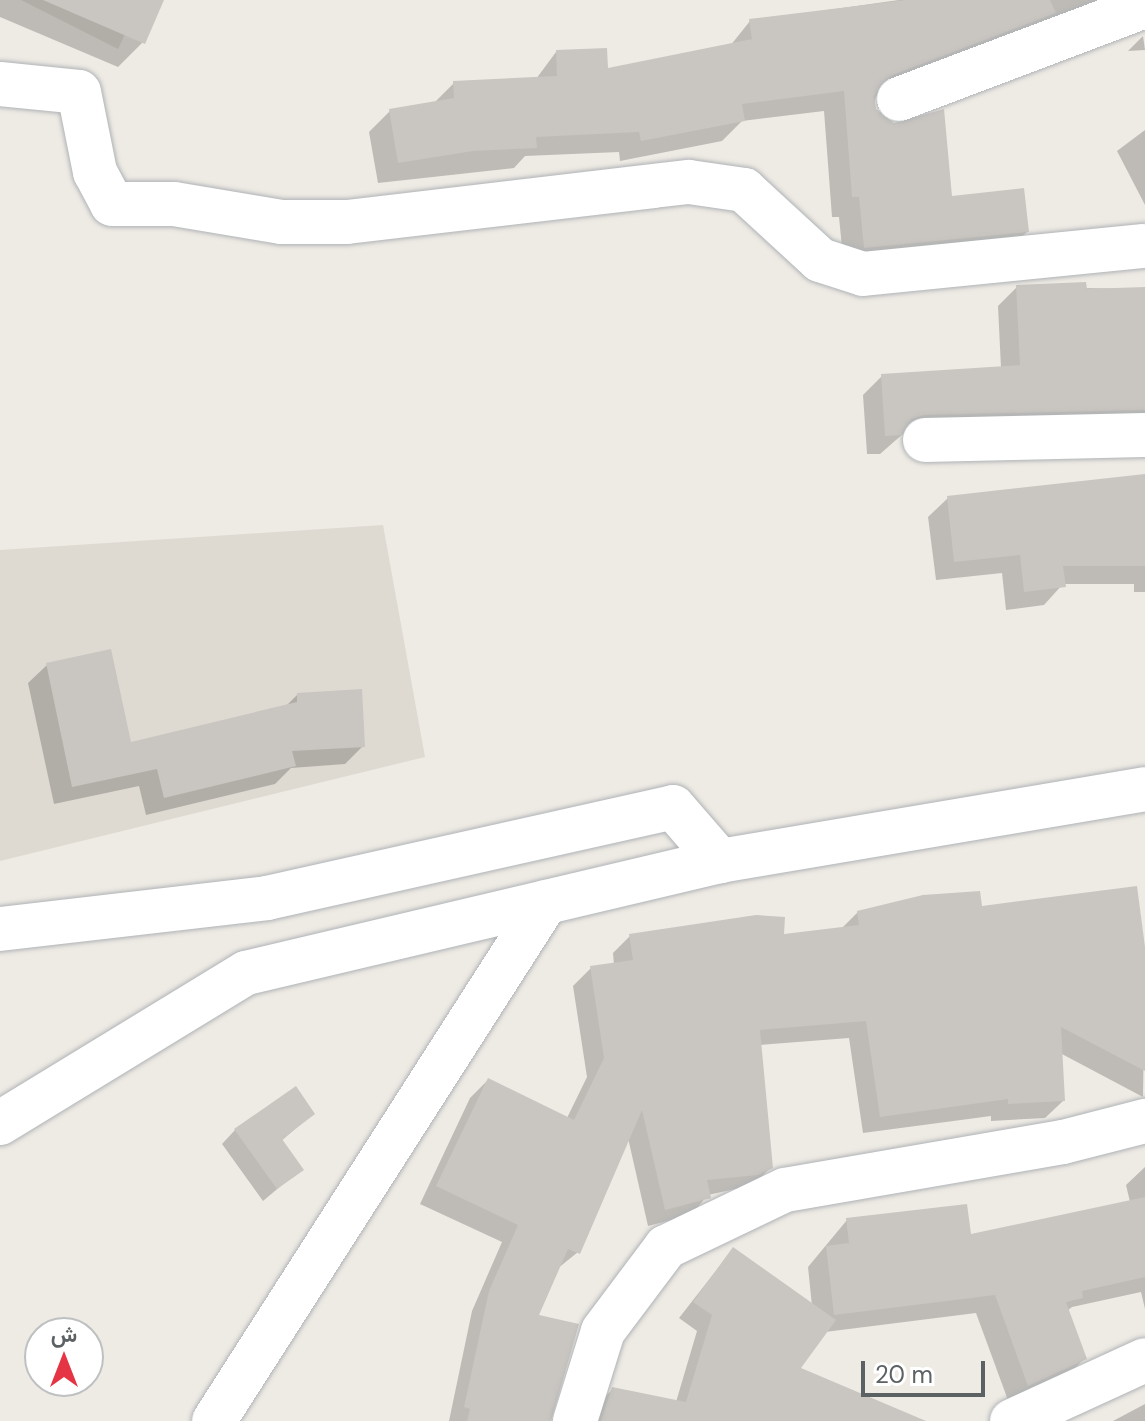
<!DOCTYPE html>
<meta charset="utf-8">
<style>
body{margin:0}
#map{position:relative;width:1145px;height:1421px;overflow:hidden;background:#eeeae4;font-family:"DM Sans",Vazirmatn,sans-serif}
div>[style]{position:absolute}
.education>*{inset:0;background:#dedad2}
.shadow>*{inset:0;background:#0003}
.building>*{inset:0;background:#c9c5c0}
.roads{filter:drop-shadow(0 0 2px #afb3b6) drop-shadow(0 0 2px #afb3b6)}
.minor>*{height:44px;margin:-22px;padding:0 22px;transform-origin:22px;border-radius:22px;background:#fff}
span{translate:-50% -50%;white-space:nowrap;text-align:center;line-height:1.15;-webkit-text-stroke:6px #fff;paint-order:stroke}
.north{position:absolute;left:24px;top:1317px;width:80px;height:80px;box-sizing:border-box;background:#fff;border:2px solid #bec0c1;border-radius:50%;rotate:0deg;font-size:22px;font-weight:700;line-height:32px;text-align:center;color:#5c6164}
.north::after{content:'';display:block;margin:auto;width:28px;height:36px;background:#e53443;clip-path:polygon(50% 0,100% 100%,50% 72%,0 100%)}
.scale{position:absolute;left:861px;top:1361px;width:124px;height:36px;box-sizing:border-box;border:4px solid #5c6164;border-top:0;padding-left:10px;font-size:24px;line-height:28px;white-space:nowrap;color:#5c6164;-webkit-text-stroke:6px #fff;paint-order:stroke}
</style>
<div id="map">
<div class="education">
<div style="clip-path:polygon(21px 0,141px 0,118px 49px)"></div>
<div style="clip-path:polygon(383px 525px,425px 757px,0 861px,0 550px)"></div>
</div>
<div class="shadow">
<div style="clip-path:polygon(0 0,162px 0,143px 42px,118px 67px,0 17px)"></div>
<div style="clip-path:polygon(899px 0,1145px 0,1126px 1px,876px 96px,873px 108px,950px 198px,1027px 232px,1006px 252px,844px 268px,839px 217px,832px 217px,824px 111px,742px 121px,722px 141px,620px 161px,619px 152px,525px 156px,514px 168px,378px 183px,369px 132px,390px 111px,433px 104px,454px 83px,536px 79px,556px 52px,606px 70px,730px 46px,750px 21px)"></div>
<div style="clip-path:polygon(1143px 36px,1145px 50px,1128px 51px)"></div>
<div style="clip-path:polygon(1145px 130px,1145px 205px,1117px 151px)"></div>
<div style="clip-path:polygon(1017px 287px,1145px 289px,1145px 437px,1124px 428px,904px 433px,880px 454px,867px 454px,863px 395px,882px 376px,1001px 368px,998px 306px)"></div>
<div style="clip-path:polygon(1145px 476px,1145px 592px,1134px 592px,1134px 584px,1063px 584px,1044px 605px,1006px 610px,1002px 573px,936px 580px,928px 517px,948px 498px)"></div>
<div style="clip-path:polygon(47px 665px,129px 744px,286px 706px,297px 695px,363px 746px,345px 764px,291px 768px,275px 784px,146px 815px,139px 786px,54px 804px,28px 683px)"></div>
<div style="clip-path:polygon(980px 909px,1145px 962px,1143px 1097px,1060px 1053px,1063px 1101px,1045px 1118px,991px 1121px,991px 1116px,863px 1133px,849px 1038px,760px 1045px,770px 1168px,753px 1185px,708px 1195px,691px 1215px,648px 1226px,628px 1138px,578px 1252px,557px 1269px,537px 1316px,551px 1421px,449px 1421px,472px 1311px,502px 1242px,420px 1204px,470px 1098px,488px 1080px,567px 1118px,587px 1077px,573px 986px,591px 968px,614px 965px,613px 953px,630px 936px,782px 936px,841px 929px,858px 912px)"></div>
<div style="clip-path:polygon(313px 1114px,281px 1141px,301px 1169px,263px 1201px,222px 1144px,235px 1130px)"></div>
<div style="clip-path:polygon(1145px 1167px,1145px 1309px,1141px 1292px,1072px 1307px,1067px 1311px,1084px 1359px,1065px 1378px,1009px 1403px,976px 1313px,825px 1332px,798px 1369px,883px 1421px,592px 1421px,596px 1405px,612px 1390px,676px 1402px,697px 1331px,679px 1318px,733px 1249px,812px 1306px,808px 1267px,847px 1220px,969px 1237px,1130px 1202px,1126px 1185px)"></div>
<div style="clip-path:polygon(1145px 1404px,1145px 1421px,1113px 1421px)"></div>
</div>
<div class="building">
<div style="clip-path:polygon(43px 0,164px 0,145px 44px)"></div>
<div style="clip-path:polygon(906px 0,1050px 0,1056px 13px,890px 76px,874px 96px,876px 109px,894px 123px,944px 109px,952px 196px,1024px 188px,1029px 232px,864px 248px,859px 197px,852px 197px,844px 91px,742px 104px,745px 121px,641px 141px,639px 132px,536px 137px,537px 148px,473px 151px,398px 163px,389px 109px,454px 98px,453px 81px,557px 76px,556px 50px,607px 48px,608px 68px,752px 39px,749px 19px)"></div>
<div style="clip-path:polygon(1086px 282px,1087px 289px,1145px 287px,1145px 410px,924px 415px,911px 419px,901px 435px,885px 436px,881px 374px,1020px 365px,1016px 285px)"></div>
<div style="clip-path:polygon(1145px 474px,1145px 566px,1063px 566px,1066px 587px,1024px 592px,1020px 555px,954px 562px,947px 496px)"></div>
<div style="clip-path:polygon(111px 649px,131px 742px,297px 702px,297px 693px,362px 689px,365px 747px,292px 751px,296px 766px,164px 798px,157px 769px,72px 787px,46px 663px)"></div>
<div style="clip-path:polygon(1137px 886px,1145px 947px,1145px 1071px,1061px 1027px,1065px 1101px,1008px 1104px,1008px 1099px,880px 1117px,866px 1021px,760px 1030px,773px 1168px,758px 1175px,707px 1180px,711px 1198px,665px 1210px,642px 1110px,580px 1254px,568px 1249px,539px 1315px,579px 1324px,551px 1421px,467px 1421px,470px 1409px,464px 1407px,489px 1291px,518px 1225px,436px 1186px,488px 1078px,574px 1120px,604px 1058px,590px 966px,633px 960px,629px 934px,756px 915px,785px 917px,784px 934px,859px 925px,857px 911px,923px 895px,980px 891px,982px 906px)"></div>
<div style="clip-path:polygon(296px 1086px,315px 1114px,282px 1139px,304px 1170px,277px 1189px,234px 1129px)"></div>
<div style="clip-path:polygon(1145px 1197px,1145px 1277px,1082px 1291px,1083px 1298px,1066px 1302px,1087px 1359px,1028px 1386px,995px 1295px,834px 1315px,826px 1246px,849px 1243px,846px 1218px,967px 1204px,971px 1234px)"></div>
<div style="clip-path:polygon(733px 1247px,836px 1320px,801px 1368px,926px 1421px,601px 1421px,612px 1387px,686px 1402px,712px 1315px,693px 1302px)"></div>
</div>
<div class="roads">
<div class="minor">
<div style="left:0;top:84px;width:79px;rotate:5.8deg"></div>
<div style="left:79px;top:92px;width:82px;rotate:78.7deg"></div>
<div style="left:95px;top:172px;width:36px;rotate:62deg"></div>
<div style="left:112px;top:204px;width:62px"></div>
<div style="left:174px;top:204px;width:109px;rotate:9.5deg"></div>
<div style="left:281px;top:222px;width:66px"></div>
<div style="left:347px;top:222px;width:344px;rotate:-6.7deg"></div>
<div style="left:689px;top:182px;width:56px;rotate:8.3deg"></div>
<div style="left:744px;top:190px;width:103px;rotate:42.6deg"></div>
<div style="left:820px;top:260px;width:45px;rotate:18deg"></div>
<div style="left:863px;top:274px;width:283px;rotate:-5.7deg"></div>
<div style="left:899px;top:99px;width:263px;rotate:-20.7deg"></div>
<div style="left:925px;top:440px;width:220px;rotate:-1.3deg"></div>
<div style="left:0;top:929px;width:269px;rotate:-6.6deg"></div>
<div style="left:267px;top:898px;width:416px;rotate:-12.6deg"></div>
<div style="left:673px;top:807px;width:72px;rotate:49deg"></div>
<div style="left:0;top:1123px;width:288px;rotate:-31.4deg"></div>
<div style="left:246px;top:973px;width:487px;rotate:-13.3deg"></div>
<div style="left:720px;top:861px;width:431px;rotate:-9.6deg"></div>
<div style="left:214px;top:1421px;width:616px;rotate:-57.39deg"></div>
<div style="left:575px;top:1421px;width:94px;rotate:-72.7deg"></div>
<div style="left:603px;top:1331px;width:105px;rotate:-53.1deg"></div>
<div style="left:666px;top:1247px;width:132px;rotate:-25.6deg"></div>
<div style="left:785px;top:1190px;width:282px;rotate:-9.8deg"></div>
<div style="left:1063px;top:1142px;width:85px;rotate:-14.4deg"></div>
<div style="left:1012px;top:1421px;width:146px;rotate:-24.6deg"></div>
</div>
</div>
<div class="north">ش</div>
<div class="scale">20 m</div>
</div>
